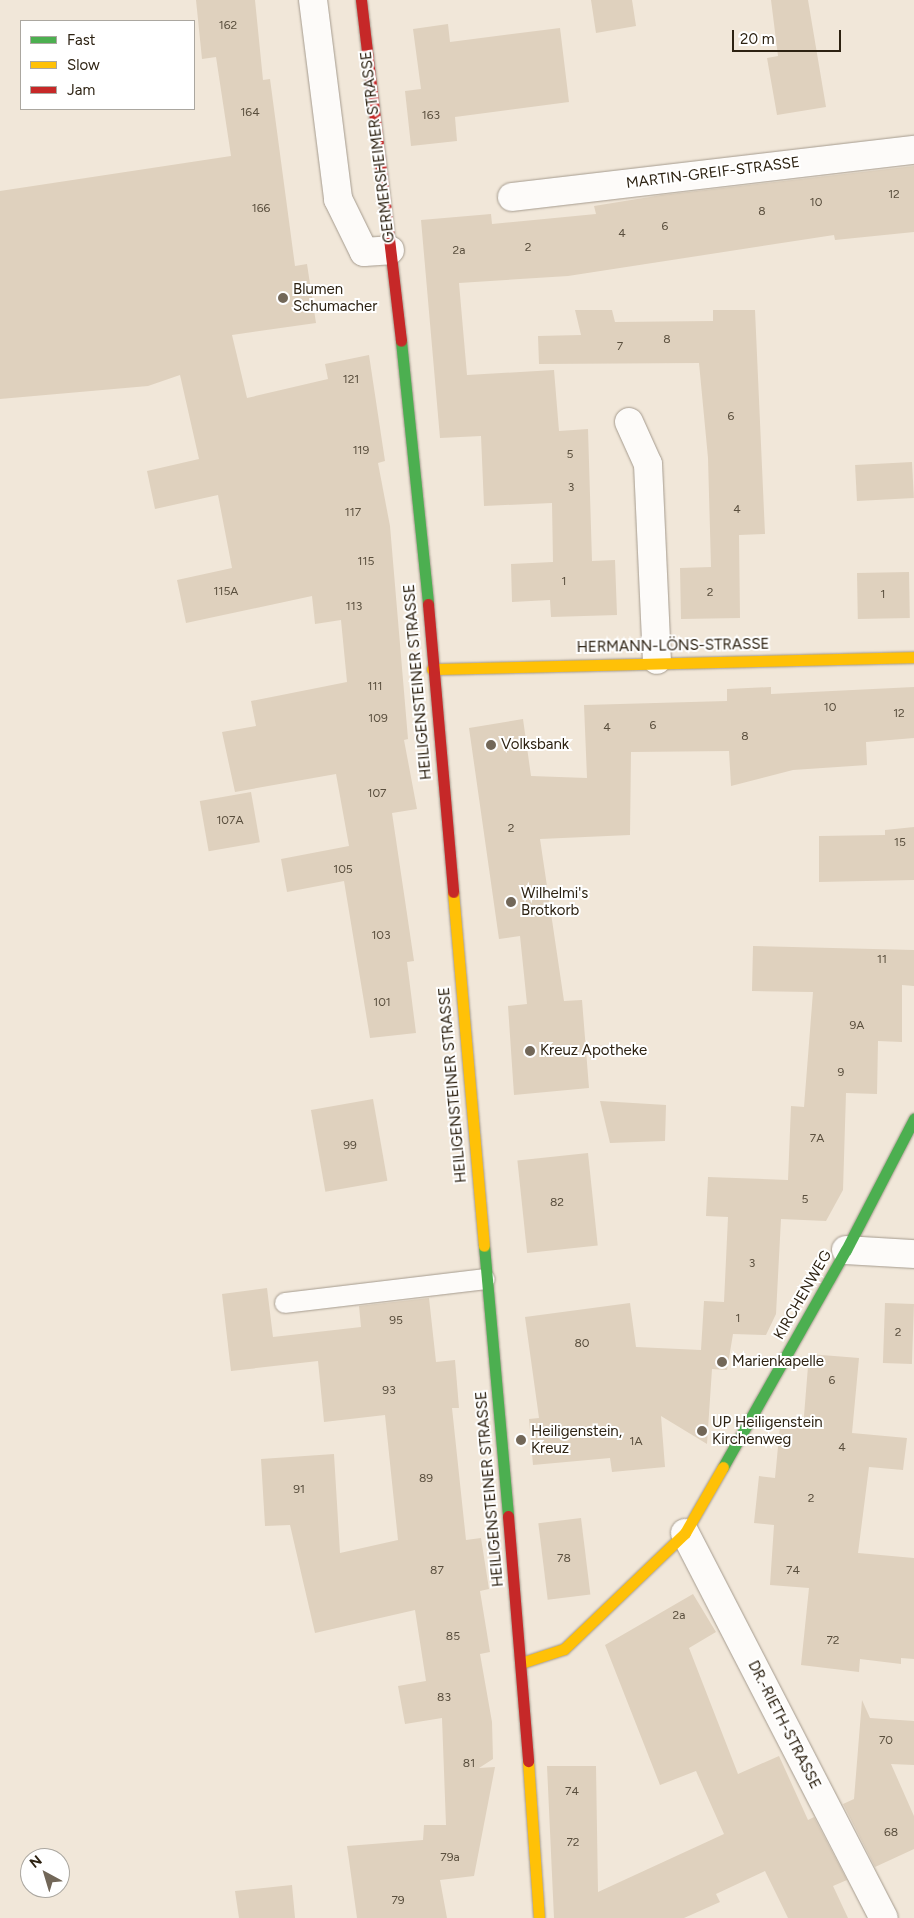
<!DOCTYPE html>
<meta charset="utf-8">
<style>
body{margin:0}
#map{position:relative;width:914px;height:1918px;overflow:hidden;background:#f1e7d9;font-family:Figtree,sans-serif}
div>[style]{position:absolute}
.building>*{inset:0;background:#dfd1be;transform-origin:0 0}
.roads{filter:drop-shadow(0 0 1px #a59b8e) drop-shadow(0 0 1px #a59b8e)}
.lane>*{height:20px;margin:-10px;padding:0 10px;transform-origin:10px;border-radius:10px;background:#fdfbf9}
.street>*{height:28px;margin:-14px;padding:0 14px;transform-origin:14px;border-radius:14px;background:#fdfbf9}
.fast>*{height:11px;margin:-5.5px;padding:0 5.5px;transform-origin:5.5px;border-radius:5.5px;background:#4caf50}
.slow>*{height:11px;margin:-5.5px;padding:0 5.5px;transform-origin:5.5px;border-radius:5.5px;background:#ffc107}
.jam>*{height:11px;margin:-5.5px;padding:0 5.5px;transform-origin:5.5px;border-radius:5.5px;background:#c62828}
.dots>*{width:14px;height:14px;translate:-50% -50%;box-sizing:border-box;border:2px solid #fff;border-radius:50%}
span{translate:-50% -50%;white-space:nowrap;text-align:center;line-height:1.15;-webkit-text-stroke:4px #fff;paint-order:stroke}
.number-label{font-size:12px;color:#5a4f3e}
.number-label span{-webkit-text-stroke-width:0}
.street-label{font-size:15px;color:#2d2212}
.poi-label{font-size:15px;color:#2d2212}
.left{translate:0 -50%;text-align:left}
.legend{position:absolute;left:20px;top:20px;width:175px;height:90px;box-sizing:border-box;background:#fff;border:1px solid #aba7a0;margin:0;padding:6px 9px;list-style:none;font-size:15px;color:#2d2212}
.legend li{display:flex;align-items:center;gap:10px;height:25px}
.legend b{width:25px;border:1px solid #aba7a0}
.north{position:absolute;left:20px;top:1848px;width:50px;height:50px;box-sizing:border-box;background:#fff;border:1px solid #aba7a0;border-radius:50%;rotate:321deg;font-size:14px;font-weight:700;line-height:20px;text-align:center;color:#2d2212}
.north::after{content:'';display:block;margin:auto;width:18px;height:22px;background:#726758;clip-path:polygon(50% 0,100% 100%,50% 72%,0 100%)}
.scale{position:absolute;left:732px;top:30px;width:109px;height:22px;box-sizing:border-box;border:2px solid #2d2212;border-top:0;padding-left:6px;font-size:15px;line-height:18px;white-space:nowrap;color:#2d2212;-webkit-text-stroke:4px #fff;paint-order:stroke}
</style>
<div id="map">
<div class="building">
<div style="clip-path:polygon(196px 0,255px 0,263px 80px,270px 79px,295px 266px,307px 264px,316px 323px,232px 335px,247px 398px,328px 379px,325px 364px,369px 355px,385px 461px,378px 463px,390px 526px,408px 739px,404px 740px,417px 809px,392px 813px,414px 961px,407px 962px,416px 1033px,370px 1038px,344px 881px,287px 892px,281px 859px,349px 846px,336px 774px,235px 792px,222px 732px,256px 726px,251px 701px,347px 682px,341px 620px,315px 624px,312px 596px,186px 623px,177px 580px,232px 568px,218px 495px,155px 509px,147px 471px,199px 459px,180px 375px,148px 386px,0 399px,0 191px,231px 156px,216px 57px,202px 59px)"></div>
<div style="clip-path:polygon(591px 0,632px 0,636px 26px,596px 33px)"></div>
<div style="clip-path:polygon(771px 0,808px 0,826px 107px,777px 115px,767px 58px,778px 56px)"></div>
<div style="clip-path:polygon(448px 24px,450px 42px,560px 28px,569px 102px,455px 117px,457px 141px,411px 146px,405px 91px,421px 89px,413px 29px)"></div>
<div style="clip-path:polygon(914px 166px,914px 232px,835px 240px,834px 235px,568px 276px,459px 283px,467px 375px,554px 370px,559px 431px,588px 429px,592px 561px,615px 560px,617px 615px,551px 617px,550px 600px,512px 602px,511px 564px,553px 562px,552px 503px,484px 506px,481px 436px,440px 438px,421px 220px,491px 214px,492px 224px,596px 214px,594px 206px,662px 195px)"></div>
<div style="clip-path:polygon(575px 310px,612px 310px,615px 322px,713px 321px,713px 310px,755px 310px,765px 534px,739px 535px,740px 618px,681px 619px,680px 568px,711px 567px,708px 458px,699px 363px,539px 364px,538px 336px,581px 335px)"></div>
<div style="left:912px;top:462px;width:36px;height:57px;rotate:87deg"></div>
<div style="left:909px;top:572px;width:46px;height:52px;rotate:89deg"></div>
<div style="clip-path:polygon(771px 687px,771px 694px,914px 687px,914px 738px,866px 742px,867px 765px,793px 770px,731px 786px,729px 751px,631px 752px,630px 835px,540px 839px,564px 1001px,582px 1000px,589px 1088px,514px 1095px,508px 1006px,527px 1004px,520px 936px,499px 939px,469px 728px,523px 719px,531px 776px,587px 778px,584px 705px,727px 701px,727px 689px)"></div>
<div style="left:251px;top:792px;width:51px;height:52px;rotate:80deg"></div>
<div style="clip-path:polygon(914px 827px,914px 880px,819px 882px,819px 836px,885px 835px,885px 830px)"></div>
<div style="clip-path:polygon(753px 946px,914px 950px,914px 986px,902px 985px,902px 1042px,878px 1041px,877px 1094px,846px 1093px,843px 1190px,826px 1221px,781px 1219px,776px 1314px,766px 1335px,733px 1334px,727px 1370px,712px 1369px,707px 1444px,661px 1416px,665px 1467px,612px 1472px,610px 1458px,533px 1465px,529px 1419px,539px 1418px,525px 1317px,630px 1303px,636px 1347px,701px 1350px,704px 1301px,724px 1302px,728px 1217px,706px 1216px,708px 1177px,788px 1180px,791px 1106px,804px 1107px,813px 992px,752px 991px)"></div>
<div style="left:373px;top:1099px;width:83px;height:63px;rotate:80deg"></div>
<div style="clip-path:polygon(600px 1101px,666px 1105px,665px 1141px,610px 1143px)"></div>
<div style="left:588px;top:1153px;width:93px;height:71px;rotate:84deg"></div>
<div style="clip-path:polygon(267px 1288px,273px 1337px,361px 1327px,359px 1306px,429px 1298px,436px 1362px,455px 1360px,459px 1408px,452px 1408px,466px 1540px,481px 1538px,489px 1589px,480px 1591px,490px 1652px,480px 1654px,492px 1722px,493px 1759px,479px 1768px,495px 1767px,474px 1876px,440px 1880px,447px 1918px,357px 1918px,347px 1846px,423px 1840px,424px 1825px,446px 1825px,442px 1718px,405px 1724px,398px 1686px,426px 1681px,415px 1610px,315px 1633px,290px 1525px,265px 1526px,261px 1459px,334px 1454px,340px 1553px,398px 1540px,385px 1415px,324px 1422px,318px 1361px,231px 1371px,222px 1294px)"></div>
<div style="left:885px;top:1303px;width:29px;height:60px;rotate:2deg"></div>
<div style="clip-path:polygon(809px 1354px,859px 1358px,852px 1433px,907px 1438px,903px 1470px,869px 1467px,858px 1553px,914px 1558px,914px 1659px,901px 1658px,901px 1664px,860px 1659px,859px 1672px,801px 1665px,809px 1588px,770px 1585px,774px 1525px,754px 1523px,759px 1476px,775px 1478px,780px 1426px,803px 1428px)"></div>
<div style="left:581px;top:1518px;width:77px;height:43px;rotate:83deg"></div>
<div style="clip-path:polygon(693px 1594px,716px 1632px,689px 1648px,738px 1774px,779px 1756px,808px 1820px,814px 1817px,847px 1880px,833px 1886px,848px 1918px,788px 1918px,765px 1871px,716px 1894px,720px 1902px,684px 1918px,554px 1918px,547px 1766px,596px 1766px,598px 1892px,724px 1834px,696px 1771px,660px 1785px,605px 1645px)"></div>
<div style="clip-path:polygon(862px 1700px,870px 1718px,914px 1721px,914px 1765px,891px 1764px,914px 1816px,914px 1849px,875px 1867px,843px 1804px,854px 1799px)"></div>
<div style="clip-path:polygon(292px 1885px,295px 1918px,239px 1918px,235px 1891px)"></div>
</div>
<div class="roads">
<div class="lane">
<div style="left:285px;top:1303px;width:201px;rotate:-6.8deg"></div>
</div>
<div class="street">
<div style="left:313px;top:0;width:201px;rotate:82.8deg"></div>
<div style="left:338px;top:199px;width:59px;rotate:63.9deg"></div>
<div style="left:364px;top:252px;width:26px;rotate:-4deg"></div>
<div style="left:512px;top:197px;width:405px;rotate:-6.7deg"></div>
<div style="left:629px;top:422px;width:46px;rotate:65.7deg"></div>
<div style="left:648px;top:464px;width:196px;rotate:87.4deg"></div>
<div style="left:846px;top:1250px;width:68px;rotate:3.4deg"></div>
<div style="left:685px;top:1533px;width:433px;rotate:62.7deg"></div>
</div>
<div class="fast">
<div style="left:401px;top:341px;width:264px;rotate:84.1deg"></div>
<div style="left:484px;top:1246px;width:271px;rotate:84.9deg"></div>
<div style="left:723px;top:1467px;width:249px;rotate:-60.5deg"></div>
<div style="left:846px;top:1250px;width:148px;rotate:-62.6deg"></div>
</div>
<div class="slow">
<div style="left:432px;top:669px;width:482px;rotate:-1.4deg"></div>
<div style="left:453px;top:892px;width:355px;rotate:85deg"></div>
<div style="left:521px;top:1663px;width:45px;rotate:-18deg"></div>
<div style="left:564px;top:1649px;width:168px;rotate:-43.8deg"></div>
<div style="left:685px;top:1533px;width:76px;rotate:-60.1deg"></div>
<div style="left:528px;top:1761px;width:157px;rotate:86deg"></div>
</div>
<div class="jam">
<div style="left:361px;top:0;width:343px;rotate:83.3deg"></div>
<div style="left:428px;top:604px;width:289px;rotate:85deg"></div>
<div style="left:508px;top:1516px;width:246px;rotate:85.3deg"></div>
</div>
</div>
<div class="dots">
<div style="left:283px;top:298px;background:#726758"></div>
<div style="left:491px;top:745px;background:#726758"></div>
<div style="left:511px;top:902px;background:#726758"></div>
<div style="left:530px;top:1051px;background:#726758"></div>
<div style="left:722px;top:1362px;background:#726758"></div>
<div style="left:702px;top:1431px;background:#726758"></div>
<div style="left:521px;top:1440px;background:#726758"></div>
</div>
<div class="number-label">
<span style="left:228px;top:26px">162</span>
<span style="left:250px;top:113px">164</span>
<span style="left:431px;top:116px">163</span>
<span style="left:894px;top:195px">12</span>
<span style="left:816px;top:203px">10</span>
<span style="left:261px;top:209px">166</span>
<span style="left:762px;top:212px">8</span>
<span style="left:665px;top:227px">6</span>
<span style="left:622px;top:234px">4</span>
<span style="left:528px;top:248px">2</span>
<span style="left:459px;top:251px">2a</span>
<span style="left:667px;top:340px">8</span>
<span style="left:620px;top:347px">7</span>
<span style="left:351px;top:380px">121</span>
<span style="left:731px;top:417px">6</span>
<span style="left:361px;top:451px">119</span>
<span style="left:570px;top:455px">5</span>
<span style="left:571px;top:488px">3</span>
<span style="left:737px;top:510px">4</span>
<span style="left:353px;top:513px">117</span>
<span style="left:366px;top:562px">115</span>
<span style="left:564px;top:582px">1</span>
<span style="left:226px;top:592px">115A</span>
<span style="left:710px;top:593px">2</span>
<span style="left:883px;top:595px">1</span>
<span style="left:354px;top:607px">113</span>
<span style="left:375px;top:687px">111</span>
<span style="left:830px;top:708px">10</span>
<span style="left:899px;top:714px">12</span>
<span style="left:378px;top:719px">109</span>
<span style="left:653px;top:726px">6</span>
<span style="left:607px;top:728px">4</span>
<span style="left:745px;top:737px">8</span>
<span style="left:377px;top:794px">107</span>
<span style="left:230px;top:821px">107A</span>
<span style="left:511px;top:829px">2</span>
<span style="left:900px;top:843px">15</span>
<span style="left:343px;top:870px">105</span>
<span style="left:381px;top:936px">103</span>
<span style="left:882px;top:960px">11</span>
<span style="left:382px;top:1003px">101</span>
<span style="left:857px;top:1026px">9A</span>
<span style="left:841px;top:1073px">9</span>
<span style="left:817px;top:1139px">7A</span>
<span style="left:350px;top:1146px">99</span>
<span style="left:805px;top:1200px">5</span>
<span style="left:557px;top:1203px">82</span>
<span style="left:752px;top:1264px">3</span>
<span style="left:738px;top:1319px">1</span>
<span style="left:396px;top:1321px">95</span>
<span style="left:898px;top:1333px">2</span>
<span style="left:582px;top:1344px">80</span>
<span style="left:832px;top:1381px">6</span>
<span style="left:389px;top:1391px">93</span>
<span style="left:636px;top:1442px">1A</span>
<span style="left:842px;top:1448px">4</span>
<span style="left:426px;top:1479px">89</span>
<span style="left:299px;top:1490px">91</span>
<span style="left:811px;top:1499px">2</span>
<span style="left:564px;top:1559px">78</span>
<span style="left:437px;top:1571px">87</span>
<span style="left:793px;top:1571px">74</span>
<span style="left:679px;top:1616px">2a</span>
<span style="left:453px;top:1637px">85</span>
<span style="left:833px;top:1641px">72</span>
<span style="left:444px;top:1698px">83</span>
<span style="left:886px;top:1741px">70</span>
<span style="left:469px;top:1764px">81</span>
<span style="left:572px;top:1792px">74</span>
<span style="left:891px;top:1833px">68</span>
<span style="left:573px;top:1843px">72</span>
<span style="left:450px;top:1858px">79a</span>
<span style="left:398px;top:1901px">79</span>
</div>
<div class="street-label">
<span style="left:378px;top:147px;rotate:-97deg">GERMERSHEIMER STRASSE</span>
<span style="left:713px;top:173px;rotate:-7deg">MARTIN-GREIF-STRASSE</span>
<span style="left:673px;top:646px;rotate:-1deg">HERMANN-LÖNS-STRASSE</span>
<span style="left:418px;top:682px;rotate:-95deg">HEILIGENSTEINER STRASSE</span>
<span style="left:453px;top:1085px;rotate:-95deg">HEILIGENSTEINER STRASSE</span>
<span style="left:803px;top:1295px;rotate:-60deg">KIRCHENWEG</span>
<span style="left:490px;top:1489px;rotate:-95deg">HEILIGENSTEINER STRASSE</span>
<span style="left:784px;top:1725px;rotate:63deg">DR.-RIETH-STRASSE</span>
</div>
<div class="poi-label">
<span class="left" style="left:293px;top:298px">Blumen<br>Schumacher</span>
<span class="left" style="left:501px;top:745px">Volksbank</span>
<span class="left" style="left:521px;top:902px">Wilhelmi's<br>Brotkorb</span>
<span class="left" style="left:540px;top:1051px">Kreuz Apotheke</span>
<span class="left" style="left:732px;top:1362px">Marienkapelle</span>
<span class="left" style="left:712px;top:1431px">UP Heiligenstein<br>Kirchenweg</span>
<span class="left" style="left:531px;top:1440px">Heiligenstein,<br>Kreuz</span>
</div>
<ul class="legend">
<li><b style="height:6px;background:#4caf50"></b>Fast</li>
<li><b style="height:6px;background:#ffc107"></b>Slow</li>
<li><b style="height:6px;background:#c62828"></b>Jam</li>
</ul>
<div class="north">N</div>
<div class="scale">20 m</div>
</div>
